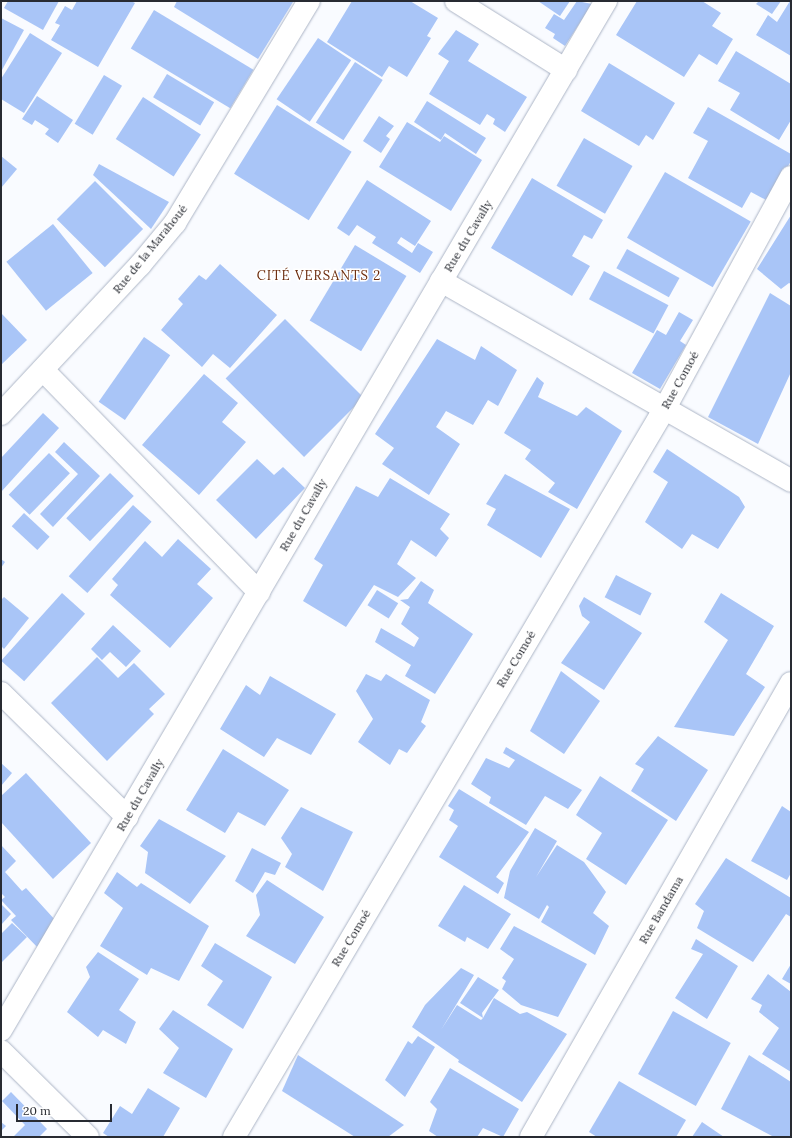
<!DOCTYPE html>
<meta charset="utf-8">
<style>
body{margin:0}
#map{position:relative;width:792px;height:1138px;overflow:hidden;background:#f9fbff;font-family:Lora,serif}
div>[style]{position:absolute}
.building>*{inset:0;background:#a9c5f7;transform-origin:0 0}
.roads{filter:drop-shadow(0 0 1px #acb5c6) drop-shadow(0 0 1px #acb5c6)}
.minor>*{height:22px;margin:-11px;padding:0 11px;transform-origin:11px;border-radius:11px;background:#fff}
span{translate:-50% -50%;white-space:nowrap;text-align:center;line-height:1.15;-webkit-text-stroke:3px #fff;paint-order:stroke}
.street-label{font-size:12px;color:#282b32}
.neighbourhood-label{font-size:13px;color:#6c2c0d;letter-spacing:1px}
.frame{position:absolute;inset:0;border:2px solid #282b32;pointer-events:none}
.scale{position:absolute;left:16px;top:1104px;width:96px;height:18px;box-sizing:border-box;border:2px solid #282b32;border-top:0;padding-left:5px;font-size:12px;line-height:14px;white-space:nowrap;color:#282b32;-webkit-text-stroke:3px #fff;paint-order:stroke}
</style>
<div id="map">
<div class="building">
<div style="clip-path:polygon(8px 1px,59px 1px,43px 30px,4px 8px)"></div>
<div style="clip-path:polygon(77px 1px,131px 1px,135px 3px,98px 67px,51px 40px,60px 25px,55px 23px,65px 6px,72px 10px)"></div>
<div style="clip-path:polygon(177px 1px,291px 1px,293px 2px,258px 59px,174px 7px)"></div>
<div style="clip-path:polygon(352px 1px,410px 1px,438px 18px,427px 36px,431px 38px,407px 77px,389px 66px,382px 77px,327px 42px)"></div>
<div style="clip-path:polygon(538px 1px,570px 1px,560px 16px)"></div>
<div style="clip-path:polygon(577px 1px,592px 4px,565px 46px,553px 38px,555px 34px,545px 28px,554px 14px,564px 20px)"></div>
<div style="clip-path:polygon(637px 1px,702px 1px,721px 13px,712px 26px,733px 39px,717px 65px,699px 54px,684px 77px,616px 35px)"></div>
<div style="clip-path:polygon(759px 1px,781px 1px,772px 14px,756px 4px)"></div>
<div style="clip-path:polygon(790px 1px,791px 1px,791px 56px,756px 35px,768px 15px,777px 22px)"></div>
<div style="left:154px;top:10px;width:116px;height:45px;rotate:31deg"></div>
<div style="clip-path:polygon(1px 18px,24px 30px,2px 70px,1px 69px)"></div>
<div style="clip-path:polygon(456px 30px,479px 44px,468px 61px,527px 97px,505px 132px,493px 124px,495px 119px,487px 114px,480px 125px,429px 94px,449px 61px,438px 54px)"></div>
<div style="clip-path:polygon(30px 33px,62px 53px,24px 113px,1px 99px,1px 79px)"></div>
<div style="left:318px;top:38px;width:40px;height:74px;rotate:34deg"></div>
<div style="clip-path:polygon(736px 51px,791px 84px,791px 120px,779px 140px,730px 110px,740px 93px,718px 81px)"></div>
<div style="left:355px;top:62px;width:33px;height:72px;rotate:33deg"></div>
<div style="clip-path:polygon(609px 63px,675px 103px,653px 140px,646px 135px,639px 146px,581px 111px)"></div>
<div style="left:167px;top:74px;width:55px;height:27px;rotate:31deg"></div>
<div style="left:104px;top:75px;width:21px;height:57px;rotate:31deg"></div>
<div style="clip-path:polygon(37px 96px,73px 120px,58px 143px,45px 134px,49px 129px,35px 120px,32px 125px,22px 119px)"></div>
<div style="left:143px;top:97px;width:69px;height:50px;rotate:33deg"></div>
<div style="clip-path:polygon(427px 101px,486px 138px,476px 154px,445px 133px,441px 140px,414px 122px)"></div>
<div style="left:277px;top:105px;width:88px;height:81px;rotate:32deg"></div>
<div style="clip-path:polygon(708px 107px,791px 154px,791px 161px,768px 201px,751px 192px,742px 208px,688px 178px,708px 141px,693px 133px)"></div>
<div style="clip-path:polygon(379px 116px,394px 126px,386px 136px,390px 139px,381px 153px,363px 141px)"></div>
<div style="clip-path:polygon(407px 122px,440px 142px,444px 136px,482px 160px,451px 211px,379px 167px)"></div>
<div style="left:584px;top:138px;width:56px;height:55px;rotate:30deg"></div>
<div style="clip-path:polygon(1px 156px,17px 169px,1px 188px)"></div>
<div style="clip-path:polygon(99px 164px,169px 202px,151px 229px,93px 175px)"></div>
<div style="left:665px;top:172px;width:99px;height:76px;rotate:30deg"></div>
<div style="clip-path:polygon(532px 178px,603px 220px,592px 239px,584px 235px,572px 256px,590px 266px,572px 296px,491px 248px)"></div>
<div style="clip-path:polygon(367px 180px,431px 221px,415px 246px,401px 237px,397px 243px,412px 253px,418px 243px,433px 252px,420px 273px,372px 243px,376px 237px,357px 225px,349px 236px,337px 228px)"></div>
<div style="left:95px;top:181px;width:68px;height:54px;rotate:45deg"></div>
<div style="clip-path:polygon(791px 215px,791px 284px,789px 283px,781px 289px,757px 269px)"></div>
<div style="left:53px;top:224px;width:63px;height:60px;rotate:51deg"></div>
<div style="left:355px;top:245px;width:60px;height:88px;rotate:31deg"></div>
<div style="left:627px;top:249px;width:60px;height:22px;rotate:29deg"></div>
<div style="clip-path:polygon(220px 264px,277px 315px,230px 368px,213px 354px,202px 367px,161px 330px,183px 304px,178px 299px,199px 275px,206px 280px)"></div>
<div style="left:604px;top:271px;width:73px;height:32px;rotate:28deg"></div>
<div style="clip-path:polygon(770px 293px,791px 306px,791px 372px,758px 444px,708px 417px)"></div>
<div style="clip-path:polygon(679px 312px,693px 320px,680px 341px,686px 345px,660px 389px,632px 373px,657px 330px,666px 335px)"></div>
<div style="clip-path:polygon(1px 313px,27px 340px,1px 365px)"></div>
<div style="left:285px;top:319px;width:111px;height:84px;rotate:45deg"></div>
<div style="left:144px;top:337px;width:32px;height:79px;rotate:35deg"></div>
<div style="clip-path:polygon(437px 339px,475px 360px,481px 346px,517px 370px,498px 406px,488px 400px,473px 425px,446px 411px,436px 427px,460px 444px,429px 495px,382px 464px,394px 448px,375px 434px)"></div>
<div style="clip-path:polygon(204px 374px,238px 403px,222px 422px,246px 442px,199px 495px,142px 445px)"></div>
<div style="clip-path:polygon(537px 377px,544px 383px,538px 397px,577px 416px,586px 407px,622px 431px,577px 509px,548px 492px,555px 483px,525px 459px,531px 450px,504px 433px)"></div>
<div style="clip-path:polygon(43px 413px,59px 428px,1px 492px,1px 458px)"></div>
<div style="clip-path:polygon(64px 442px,100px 476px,53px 527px,40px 514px,78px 474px,55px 452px)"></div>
<div style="clip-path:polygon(667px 449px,739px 497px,745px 507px,718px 549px,692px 534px,682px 549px,645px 522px,668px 482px,653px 472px)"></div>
<div style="left:49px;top:453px;width:29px;height:58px;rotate:44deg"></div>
<div style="clip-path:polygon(257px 459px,274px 475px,283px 467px,305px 488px,256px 539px,216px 500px)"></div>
<div style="left:110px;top:473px;width:33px;height:63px;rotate:44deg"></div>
<div style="clip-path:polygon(505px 474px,570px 509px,541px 558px,487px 525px,496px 509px,486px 504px)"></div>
<div style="clip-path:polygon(390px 478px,450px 514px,440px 529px,449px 538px,436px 557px,411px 540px,397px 564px,416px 578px,398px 597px,374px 585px,346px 627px,303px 601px,323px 565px,314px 559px,356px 486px,378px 497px)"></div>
<div style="left:133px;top:505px;width:25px;height:96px;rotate:42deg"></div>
<div style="left:24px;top:513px;width:35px;height:18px;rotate:43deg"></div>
<div style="clip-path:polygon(178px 539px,211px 569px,197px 584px,213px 598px,170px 648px,110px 595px,118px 585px,112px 579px,145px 541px,162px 557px)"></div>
<div style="clip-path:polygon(1px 559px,5px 562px,1px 568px)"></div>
<div style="left:616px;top:575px;width:40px;height:25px;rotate:27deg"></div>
<div style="clip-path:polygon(421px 581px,434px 590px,428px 603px,473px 634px,435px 694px,405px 676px,411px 665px,375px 642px,381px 628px,414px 647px,419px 638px,401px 624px,410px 607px,400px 600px,408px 599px)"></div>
<div style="left:377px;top:590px;width:25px;height:18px;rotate:32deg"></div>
<div style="left:62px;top:593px;width:31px;height:91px;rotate:42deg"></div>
<div style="clip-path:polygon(721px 593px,774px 626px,746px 674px,765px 687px,734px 736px,674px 727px,728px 640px,704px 622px)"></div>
<div style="clip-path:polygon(4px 597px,29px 618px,4px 649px,1px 646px,1px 600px)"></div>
<div style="clip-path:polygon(584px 597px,642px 633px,604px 690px,561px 663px,590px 622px,582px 616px,579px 606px)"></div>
<div style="clip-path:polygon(113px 625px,141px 651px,126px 667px,110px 652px,102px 660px,91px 649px)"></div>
<div style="clip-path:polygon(97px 657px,118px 678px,134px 663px,165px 694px,149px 709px,154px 714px,107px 761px,51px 703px)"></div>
<div style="clip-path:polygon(561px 671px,600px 701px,564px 754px,530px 731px)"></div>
<div style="clip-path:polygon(366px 674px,381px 681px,386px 674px,430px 700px,421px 722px,426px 726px,407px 753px,399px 749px,390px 765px,358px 742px,373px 719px,356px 691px)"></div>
<div style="clip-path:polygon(270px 676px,336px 714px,311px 755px,277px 738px,264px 757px,220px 729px,246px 685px,260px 695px)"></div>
<div style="clip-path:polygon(658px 736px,708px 770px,676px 821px,631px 791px,644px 769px,635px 764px)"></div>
<div style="clip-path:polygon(506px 747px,582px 790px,568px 809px,545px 796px,526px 825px,489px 803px,491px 797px,471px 784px,486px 758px,509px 768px,515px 760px,503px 753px)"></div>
<div style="clip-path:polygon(223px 749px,289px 790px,265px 826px,238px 812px,225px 833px,186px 810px)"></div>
<div style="clip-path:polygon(1px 763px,12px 773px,1px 786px)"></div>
<div style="clip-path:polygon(26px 773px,91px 843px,53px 879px,1px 822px,1px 796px)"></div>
<div style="clip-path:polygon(600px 776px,668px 820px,626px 885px,586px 859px,602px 833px,576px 815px)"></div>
<div style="clip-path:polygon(459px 789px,529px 832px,496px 877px,504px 883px,498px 894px,439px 857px,458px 826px,449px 820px,454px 810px,448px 806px)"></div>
<div style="clip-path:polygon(782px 806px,791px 812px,791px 873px,787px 880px,751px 861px)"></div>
<div style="clip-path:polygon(301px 807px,353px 832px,323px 891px,285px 867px,292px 854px,281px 838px)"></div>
<div style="clip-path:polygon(159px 819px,226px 856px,190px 904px,145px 873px,148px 852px,140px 846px)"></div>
<div style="clip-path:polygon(535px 828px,557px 841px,536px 877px,557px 845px,584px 862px,606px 892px,593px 913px,609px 926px,595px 955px,541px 922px,549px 907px,547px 905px,539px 919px,504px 898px,510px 871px)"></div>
<div style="clip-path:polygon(1px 845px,16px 861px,5px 872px,22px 891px,26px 888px,56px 921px,39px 949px,11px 920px,16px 916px,1px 900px,5px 897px,1px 893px)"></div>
<div style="clip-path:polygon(252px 848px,281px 863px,275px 875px,265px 872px,253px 893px,235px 881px)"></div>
<div style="clip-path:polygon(726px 858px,791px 898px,791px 917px,786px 914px,753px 962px,697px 928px,704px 911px,695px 904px)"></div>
<div style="clip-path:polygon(117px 872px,137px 887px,141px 883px,209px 926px,179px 981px,151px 968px,147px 975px,100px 946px,123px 908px,104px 893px)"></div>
<div style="clip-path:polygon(267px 880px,324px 917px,295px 964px,246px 936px,260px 915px,256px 895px)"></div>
<div style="clip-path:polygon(464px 885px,511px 914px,488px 949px,467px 937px,465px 942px,438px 926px)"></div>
<div style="clip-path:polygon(1px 904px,11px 914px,1px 925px)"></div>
<div style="clip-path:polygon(12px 923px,27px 937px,1px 963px,1px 934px)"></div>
<div style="clip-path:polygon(514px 926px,587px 964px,558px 1017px,521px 1005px,502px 989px,506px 981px,502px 978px,514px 959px,500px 949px)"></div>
<div style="clip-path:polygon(696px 939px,738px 966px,707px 1019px,675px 998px,703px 954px,691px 949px)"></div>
<div style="clip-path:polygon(215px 943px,272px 977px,243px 1029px,207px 1005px,223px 981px,201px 966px)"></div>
<div style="clip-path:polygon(98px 952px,139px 979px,119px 1010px,136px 1022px,126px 1044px,103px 1030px,98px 1037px,67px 1012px,90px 977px,86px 967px)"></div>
<div style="clip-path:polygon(791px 964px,791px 984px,782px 979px)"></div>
<div style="clip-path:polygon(461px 968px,474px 975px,441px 1030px,457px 1005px,481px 1020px,483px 1018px,460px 1003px,478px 977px,499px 990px,482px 1013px,483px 1018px,494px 998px,520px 1014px,527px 1012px,567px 1034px,522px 1102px,458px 1062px,459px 1060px,412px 1027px,425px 1005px)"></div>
<div style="clip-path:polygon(768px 974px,791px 992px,791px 1072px,762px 1054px,779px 1028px,759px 1012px,762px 1005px,751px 999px)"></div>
<div style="clip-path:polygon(173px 1010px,233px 1049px,206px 1098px,163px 1073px,179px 1048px,159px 1029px)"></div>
<div style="left:673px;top:1011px;width:66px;height:72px;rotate:29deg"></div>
<div style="clip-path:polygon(418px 1036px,435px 1047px,405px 1097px,385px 1080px,408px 1041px,412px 1044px)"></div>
<div style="clip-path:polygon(298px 1055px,404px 1125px,388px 1137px,355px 1137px,282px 1091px)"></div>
<div style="clip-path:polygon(749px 1055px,791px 1082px,791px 1137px,774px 1137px,721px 1109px)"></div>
<div style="clip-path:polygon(450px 1068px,519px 1109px,503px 1137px,483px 1128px,477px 1137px,438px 1137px,429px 1131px,437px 1109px,430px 1102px)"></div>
<div style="clip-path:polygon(619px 1081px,686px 1120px,676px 1137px,597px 1137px,589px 1132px)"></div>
<div style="clip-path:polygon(148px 1088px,180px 1108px,163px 1137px,109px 1137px,103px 1133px,120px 1106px,132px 1114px)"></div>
<div style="clip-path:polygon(11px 1092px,47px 1129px,39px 1137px,13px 1137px,25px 1125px,2px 1101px)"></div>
<div style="clip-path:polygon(1px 1122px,6px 1126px,1px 1131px)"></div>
<div style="clip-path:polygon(702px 1122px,724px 1137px,692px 1137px)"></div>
</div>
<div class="roads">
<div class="minor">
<div style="left:456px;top:1px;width:130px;rotate:32.1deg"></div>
<div style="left:441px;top:281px;width:403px;rotate:29.7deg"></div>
<div style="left:43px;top:370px;width:310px;rotate:45.8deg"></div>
<div style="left:1px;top:414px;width:204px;rotate:-47deg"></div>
<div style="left:140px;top:265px;width:55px;rotate:-50.2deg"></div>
<div style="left:175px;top:223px;width:259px;rotate:-58.9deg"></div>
<div style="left:1px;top:693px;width:177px;rotate:44.5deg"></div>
<div style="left:1px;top:1030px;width:1194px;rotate:-59.55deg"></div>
<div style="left:1px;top:1051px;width:122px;rotate:44.7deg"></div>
<div style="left:234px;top:1137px;width:847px;rotate:-59.41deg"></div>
<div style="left:665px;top:408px;width:263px;rotate:-61.4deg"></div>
<div style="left:531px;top:1137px;width:523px;rotate:-60.2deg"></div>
</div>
</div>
<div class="street-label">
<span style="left:468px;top:236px;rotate:-59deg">Rue du Cavally</span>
<span style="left:150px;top:249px;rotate:-51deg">Rue de la Marahoué</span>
<span style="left:680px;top:380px;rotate:-61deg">Rue Comoé</span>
<span style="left:303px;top:515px;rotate:-60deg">Rue du Cavally</span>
<span style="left:516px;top:659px;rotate:-59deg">Rue Comoé</span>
<span style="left:140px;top:795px;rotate:-60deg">Rue du Cavally</span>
<span style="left:661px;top:910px;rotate:-60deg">Rue Bandama</span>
<span style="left:351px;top:938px;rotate:-59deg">Rue Comoé</span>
</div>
<div class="neighbourhood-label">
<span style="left:319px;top:276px">CITÉ VERSANTS 2</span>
</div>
<div class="frame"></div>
<div class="scale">20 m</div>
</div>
